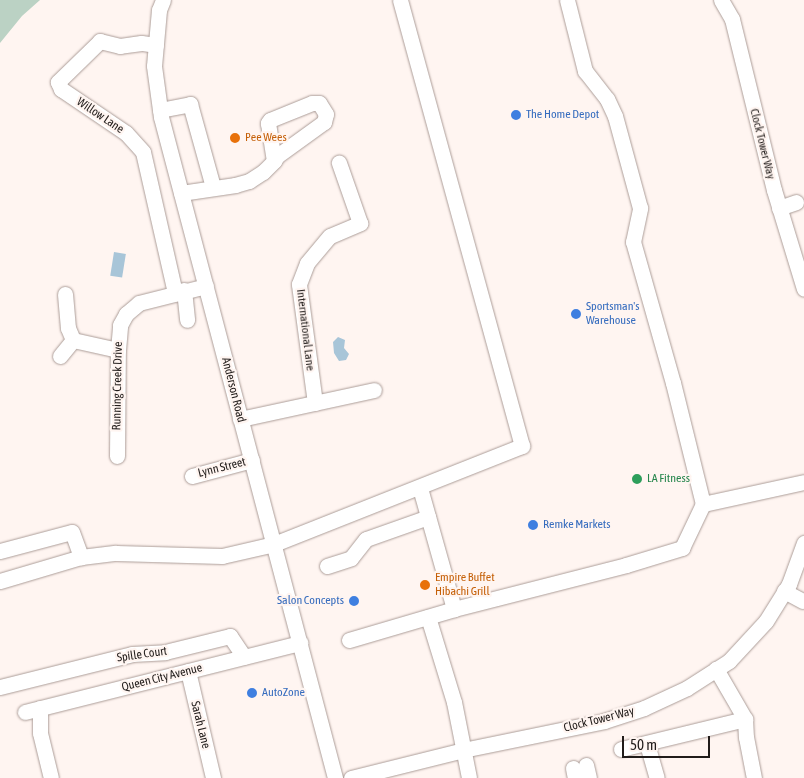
<!DOCTYPE html>
<style>
body{margin:0}
#map{position:relative;width:804px;height:778px;overflow:hidden;background:#fff5f1;font-family:"Asap Condensed",sans-serif}
div>[style]{position:absolute}
.green>*{inset:0;background:#bbd2c4}
.water>*{inset:0;background:#a8c5d8;transform-origin:0 0}
.roads{filter:drop-shadow(0 0 1px #ac9d98) drop-shadow(0 0 1px #ac9d98)}
.minor>*{height:15px;margin:-7.5px;padding:0 7.5px;transform-origin:7.5px;border-radius:7.5px;background:#fff}
.dots>*{width:14px;height:14px;translate:-50% -50%;box-sizing:border-box;border:2px solid #fff5f1;border-radius:50%}
span{translate:-50% -50%;white-space:nowrap;text-align:center;line-height:1.15;-webkit-text-stroke:4.5px #fff5f1;paint-order:stroke}
.shop-label{font-size:12px;color:#366cbe}
.left{translate:0 -50%;text-align:left}
.right{translate:-100% -50%;text-align:right}
.street-label{font-size:12px;color:#211c1a}
.food-label{font-size:12px;color:#c56008}
.leisure-label{font-size:12px;color:#27864d}
.scale{position:absolute;left:622px;top:736px;width:88px;height:22px;box-sizing:border-box;border:2px solid #211c1a;border-top:0;padding-left:6px;font-size:15px;line-height:18px;white-space:nowrap;color:#211c1a;-webkit-text-stroke:4px #fff5f1;paint-order:stroke}
</style>
<div id="map">
<div class="green">
<div style="clip-path:polygon(0 0,40px 0,22px 16px,0 43px)"></div>
</div>
<div class="water">
<div style="left:114px;top:252px;width:12px;height:24px;rotate:9deg"></div>
<div style="clip-path:polygon(338px 337px,345px 340px,344px 348px,349px 354px,346px 360px,339px 361px,334px 353px,333px 342px)"></div>
</div>
<div class="roads">
<div class="minor">
<div style="left:163px;top:0;width:11px;rotate:112deg"></div>
<div style="left:159px;top:10px;width:56px;rotate:95.1deg"></div>
<div style="left:154px;top:66px;width:51px;rotate:82.2deg"></div>
<div style="left:161px;top:117px;width:684px;rotate:75.25deg"></div>
<div style="left:721px;top:0;width:22px;rotate:60deg"></div>
<div style="left:732px;top:19px;width:176px;rotate:76.2deg"></div>
<div style="left:774px;top:190px;width:103px;rotate:73.1deg"></div>
<div style="left:156px;top:45px;width:15px;rotate:-172deg"></div>
<div style="left:141px;top:43px;width:21px;rotate:172deg"></div>
<div style="left:120px;top:46px;width:21px;rotate:-166deg"></div>
<div style="left:100px;top:41px;width:59px;rotate:135.7deg"></div>
<div style="left:58px;top:82px;width:8px;rotate:67deg"></div>
<div style="left:61px;top:89px;width:78px;rotate:34.1deg"></div>
<div style="left:126px;top:133px;width:25px;rotate:48deg"></div>
<div style="left:143px;top:152px;width:145px;rotate:77.2deg"></div>
<div style="left:160px;top:110px;width:31px;rotate:-11deg"></div>
<div style="left:190px;top:104px;width:86px;rotate:74.5deg"></div>
<div style="left:181px;top:193px;width:55px;rotate:-8.4deg"></div>
<div style="left:235px;top:185px;width:15px;rotate:-16deg"></div>
<div style="left:249px;top:181px;width:17px;rotate:-33deg"></div>
<div style="left:263px;top:172px;width:16px;rotate:-45deg"></div>
<div style="left:274px;top:161px;width:6px;rotate:-59deg"></div>
<div style="left:277px;top:156px;width:58px;rotate:-35.9deg"></div>
<div style="left:324px;top:122px;width:8px;rotate:-76deg"></div>
<div style="left:326px;top:114px;width:13px;rotate:-122deg"></div>
<div style="left:319px;top:103px;width:7px;rotate:180deg"></div>
<div style="left:312px;top:103px;width:45px;rotate:158deg"></div>
<div style="left:270px;top:120px;width:4px;rotate:124deg"></div>
<div style="left:268px;top:123px;width:38px;rotate:81deg"></div>
<div style="left:779px;top:208px;width:18px;rotate:-19deg"></div>
<div style="left:184px;top:290px;width:30px;rotate:84deg"></div>
<div style="left:65px;top:294px;width:34px;rotate:85deg"></div>
<div style="left:68px;top:328px;width:13px;rotate:67deg"></div>
<div style="left:73px;top:340px;width:46px;rotate:12.5deg"></div>
<div style="left:60px;top:356px;width:21px;rotate:-51deg"></div>
<div style="left:315px;top:403px;width:120px;rotate:-97.7deg"></div>
<div style="left:299px;top:284px;width:22px;rotate:-69deg"></div>
<div style="left:307px;top:263px;width:35px;rotate:-50deg"></div>
<div style="left:330px;top:236px;width:33px;rotate:-23deg"></div>
<div style="left:360px;top:223px;width:64px;rotate:-109.3deg"></div>
<div style="left:240px;top:419px;width:137px;rotate:-12.2deg"></div>
<div style="left:117px;top:456px;width:106px;rotate:-89.5deg"></div>
<div style="left:118px;top:350px;width:25px;rotate:-85deg"></div>
<div style="left:120px;top:325px;width:13px;rotate:-61deg"></div>
<div style="left:126px;top:314px;width:17px;rotate:-40deg"></div>
<div style="left:139px;top:303px;width:69px;rotate:-14.2deg"></div>
<div style="left:192px;top:476px;width:62px;rotate:-14.9deg"></div>
<div style="left:420px;top:488px;width:126px;rotate:74.3deg"></div>
<div style="left:703px;top:504px;width:103px;rotate:-12.3deg"></div>
<div style="left:0;top:551px;width:74px;rotate:-14.8deg"></div>
<div style="left:72px;top:532px;width:27px;rotate:70deg"></div>
<div style="left:327px;top:566px;width:25px;rotate:-18deg"></div>
<div style="left:351px;top:558px;width:24px;rotate:-52deg"></div>
<div style="left:366px;top:539px;width:66px;rotate:-19.5deg"></div>
<div style="left:0;top:581px;width:84px;rotate:-16.5deg"></div>
<div style="left:81px;top:557px;width:35px;rotate:-7deg"></div>
<div style="left:116px;top:553px;width:106px;rotate:1.6deg"></div>
<div style="left:222px;top:556px;width:53px;rotate:-13deg"></div>
<div style="left:274px;top:544px;width:267px;rotate:-21.6deg"></div>
<div style="left:522px;top:446px;width:462px;rotate:-105.3deg"></div>
<div style="left:784px;top:591px;width:21px;rotate:28deg"></div>
<div style="left:428px;top:617px;width:89px;rotate:73deg"></div>
<div style="left:454px;top:702px;width:77px;rotate:78.8deg"></div>
<div style="left:349px;top:640px;width:109px;rotate:-16.4deg"></div>
<div style="left:454px;top:609px;width:178px;rotate:-14.3deg"></div>
<div style="left:626px;top:565px;width:59px;rotate:-16.9deg"></div>
<div style="left:682px;top:548px;width:49px;rotate:-64.5deg"></div>
<div style="left:703px;top:504px;width:125px;rotate:-103.9deg"></div>
<div style="left:673px;top:383px;width:147px;rotate:-105.8deg"></div>
<div style="left:633px;top:242px;width:35px;rotate:-78deg"></div>
<div style="left:640px;top:208px;width:95px;rotate:-105.2deg"></div>
<div style="left:615px;top:116px;width:19px;rotate:-115deg"></div>
<div style="left:607px;top:99px;width:36px;rotate:-128deg"></div>
<div style="left:585px;top:71px;width:73px;rotate:-104.2deg"></div>
<div style="left:188px;top:671px;width:110px;rotate:76.8deg"></div>
<div style="left:0;top:687px;width:136px;rotate:-14deg"></div>
<div style="left:132px;top:654px;width:33px;rotate:-3deg"></div>
<div style="left:165px;top:652px;width:67px;rotate:-13.8deg"></div>
<div style="left:230px;top:636px;width:25px;rotate:56deg"></div>
<div style="left:40px;top:708px;width:25px;rotate:90deg"></div>
<div style="left:40px;top:733px;width:46px;rotate:76.3deg"></div>
<div style="left:25px;top:712px;width:284px;rotate:-14.1deg"></div>
<div style="left:745px;top:719px;width:18px;rotate:87deg"></div>
<div style="left:746px;top:737px;width:42px;rotate:79deg"></div>
<div style="left:647px;top:744px;width:35px;rotate:74deg"></div>
<div style="left:621px;top:749px;width:128px;rotate:-13.6deg"></div>
<div style="left:745px;top:719px;width:58px;rotate:-120.1deg"></div>
<div style="left:586px;top:765px;width:13px;rotate:77deg"></div>
<div style="left:573px;top:768px;width:10px;rotate:79deg"></div>
<div style="left:351px;top:778px;width:115px;rotate:-14deg"></div>
<div style="left:463px;top:750px;width:144px;rotate:-11.6deg"></div>
<div style="left:604px;top:721px;width:42px;rotate:-18deg"></div>
<div style="left:644px;top:708px;width:47px;rotate:-24.9deg"></div>
<div style="left:687px;top:688px;width:50px;rotate:-32.7deg"></div>
<div style="left:729px;top:661px;width:54px;rotate:-47.2deg"></div>
<div style="left:766px;top:621px;width:44px;rotate:-58.1deg"></div>
<div style="left:789px;top:584px;width:44px;rotate:-69.9deg"></div>
</div>
</div>
<div class="dots">
<div style="left:516px;top:115px;background:#3f7fe0"></div>
<div style="left:235px;top:138px;background:#e8710a"></div>
<div style="left:576px;top:314px;background:#3f7fe0"></div>
<div style="left:637px;top:479px;background:#2e9e5b"></div>
<div style="left:533px;top:525px;background:#3f7fe0"></div>
<div style="left:425px;top:585px;background:#e8710a"></div>
<div style="left:354px;top:601px;background:#3f7fe0"></div>
<div style="left:252px;top:693px;background:#3f7fe0"></div>
</div>
<div class="shop-label">
<span class="left" style="left:526px;top:115px">The Home Depot</span>
<span class="left" style="left:586px;top:314px">Sportsman's<br>Warehouse</span>
<span class="left" style="left:543px;top:525px">Remke Markets</span>
<span class="right" style="left:344px;top:601px">Salon Concepts</span>
<span class="left" style="left:262px;top:693px">AutoZone</span>
</div>
<div class="street-label">
<span style="left:100px;top:116px;rotate:34deg">Willow Lane</span>
<span style="left:762px;top:144px;rotate:76deg">Clock Tower Way</span>
<span style="left:305px;top:330px;rotate:83deg">International Lane</span>
<span style="left:118px;top:386px;rotate:-89deg">Running Creek Drive</span>
<span style="left:233px;top:390px;rotate:76deg">Anderson Road</span>
<span style="left:222px;top:468px;rotate:-14deg">Lynn Street</span>
<span style="left:142px;top:655px;rotate:-8deg">Spille Court</span>
<span style="left:162px;top:678px;rotate:-14deg">Queen City Avenue</span>
<span style="left:599px;top:720px;rotate:-14deg">Clock Tower Way</span>
<span style="left:200px;top:725px;rotate:76deg">Sarah Lane</span>
</div>
<div class="food-label">
<span class="left" style="left:245px;top:138px">Pee Wees</span>
<span class="left" style="left:435px;top:585px">Empire Buffet<br>Hibachi Grill</span>
</div>
<div class="leisure-label">
<span class="left" style="left:647px;top:479px">LA Fitness</span>
</div>
<div class="scale">50 m</div>
</div>
